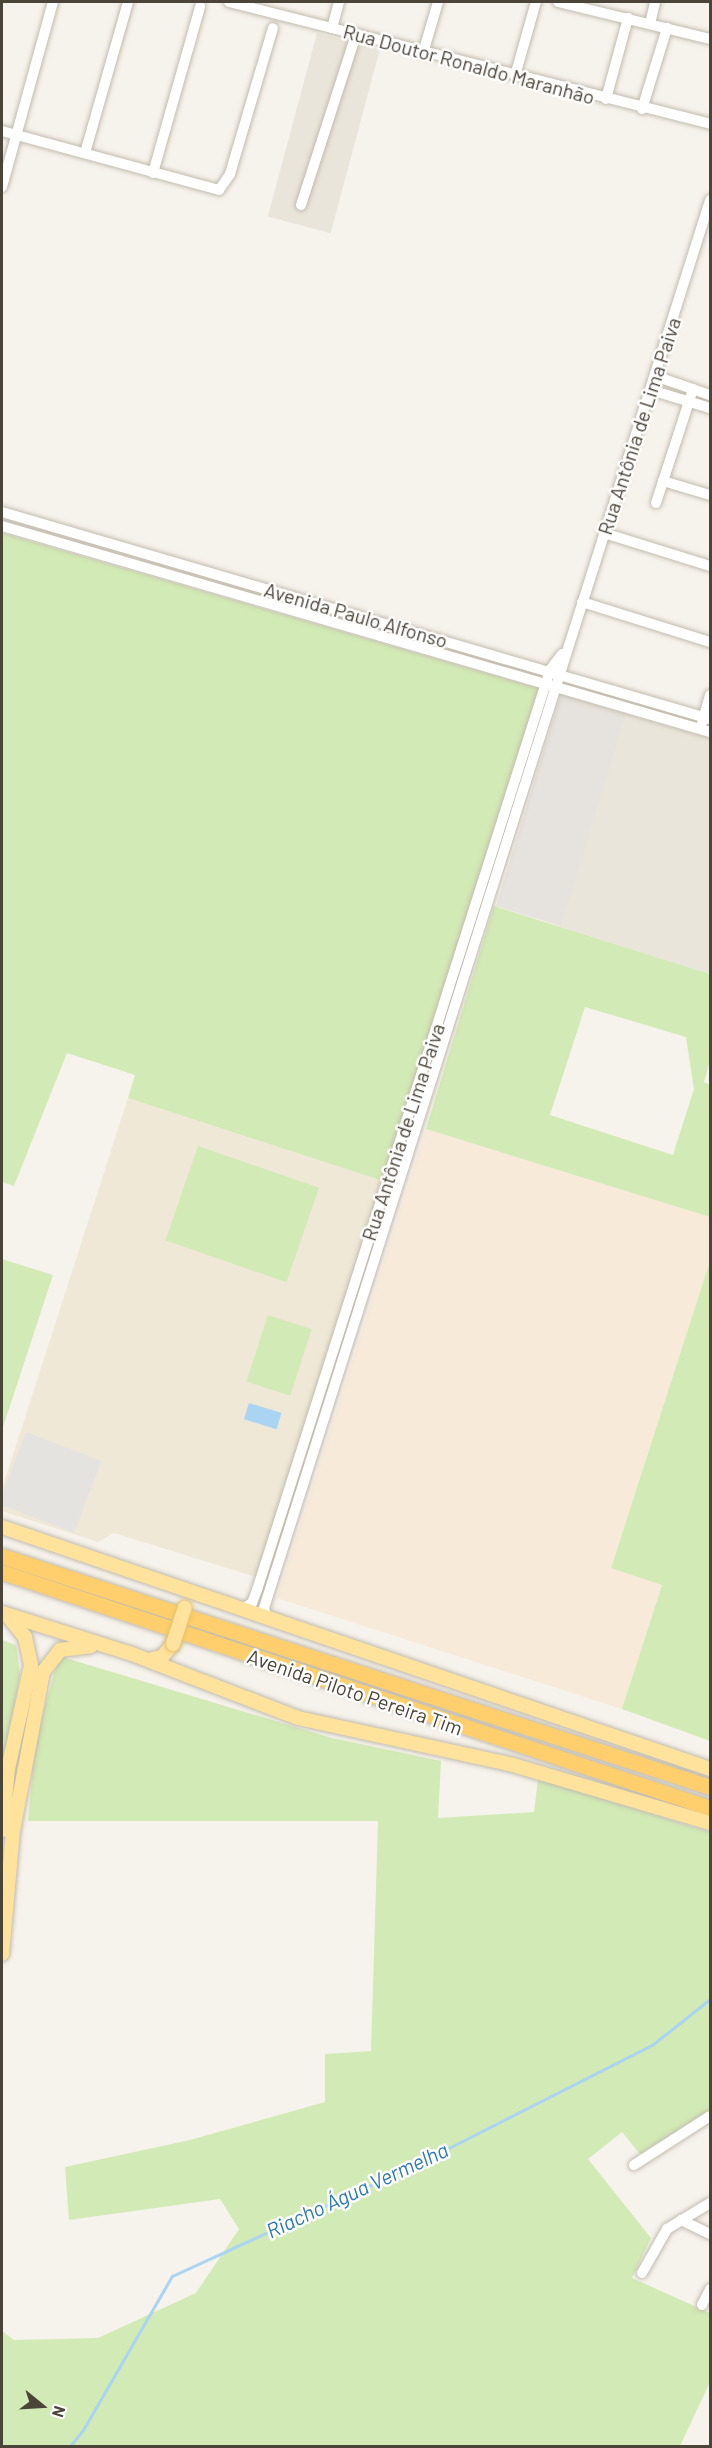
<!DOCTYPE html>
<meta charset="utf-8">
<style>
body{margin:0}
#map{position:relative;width:712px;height:2448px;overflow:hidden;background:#f6f3ec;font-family:Barlow,sans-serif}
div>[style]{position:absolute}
.residential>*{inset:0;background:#eae5da;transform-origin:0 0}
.commercial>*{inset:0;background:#f7ead8}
.industrial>*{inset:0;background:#e6e2dd;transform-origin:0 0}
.education>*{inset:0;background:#efe8d6}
.green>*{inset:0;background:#d2eab5;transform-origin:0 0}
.parking>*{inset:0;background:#e5e3e0;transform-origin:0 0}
.water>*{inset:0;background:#a9d4f2;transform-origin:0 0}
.stream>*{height:3px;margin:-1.5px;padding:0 1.5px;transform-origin:1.5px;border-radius:1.5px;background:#a9d4f2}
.roads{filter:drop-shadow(0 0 2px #c2bbae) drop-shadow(0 0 2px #c2bbae)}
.minor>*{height:10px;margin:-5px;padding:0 5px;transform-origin:5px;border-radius:5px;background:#fff}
.major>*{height:14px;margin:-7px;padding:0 7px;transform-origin:7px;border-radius:7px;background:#ffe39c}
.highway>*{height:15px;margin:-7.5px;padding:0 7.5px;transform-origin:7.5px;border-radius:7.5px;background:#ffcf6e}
.bridges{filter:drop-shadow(0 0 2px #e6c16a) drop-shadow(0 0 2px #e6c16a)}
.major-bridge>*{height:14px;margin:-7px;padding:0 7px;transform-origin:7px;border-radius:7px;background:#ffe39c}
span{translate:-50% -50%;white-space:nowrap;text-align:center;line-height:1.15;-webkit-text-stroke:5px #fff;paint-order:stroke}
.street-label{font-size:20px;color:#4b4439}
.water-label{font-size:21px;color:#2e7ab2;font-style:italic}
.frame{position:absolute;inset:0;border:3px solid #4b4439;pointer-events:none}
.north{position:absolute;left:12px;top:2376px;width:60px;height:60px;-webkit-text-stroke:4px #fff;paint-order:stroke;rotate:108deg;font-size:16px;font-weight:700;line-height:24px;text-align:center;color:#4b4439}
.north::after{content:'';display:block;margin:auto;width:21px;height:27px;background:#4b4439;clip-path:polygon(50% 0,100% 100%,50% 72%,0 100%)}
</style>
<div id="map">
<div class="residential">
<div style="left:317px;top:33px;width:65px;height:190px;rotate:15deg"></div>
<div style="clip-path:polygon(626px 714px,710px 738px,710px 974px,557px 926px)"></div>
</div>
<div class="commercial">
<div style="clip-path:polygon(426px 1129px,710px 1217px,710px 1261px,611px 1567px,662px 1584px,622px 1709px,277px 1598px)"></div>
</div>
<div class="industrial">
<div style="left:561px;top:694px;width:68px;height:222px;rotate:17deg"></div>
</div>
<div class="education">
<div style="clip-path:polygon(128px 1098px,383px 1181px,256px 1577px,114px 1533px,98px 1542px,2px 1511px,2px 1489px)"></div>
</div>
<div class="green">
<div style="clip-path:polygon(2px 533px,541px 689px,383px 1181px,128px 1098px,135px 1075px,67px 1053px,14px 1186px,2px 1182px)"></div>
<div style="clip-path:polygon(evenodd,494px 906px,710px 974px,710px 1061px,704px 1082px,710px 1085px,710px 1217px,426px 1129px,494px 906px,585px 1007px,686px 1037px,694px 1089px,673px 1155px,550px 1115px,585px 1007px)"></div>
<div style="left:198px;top:1146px;width:128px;height:100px;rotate:19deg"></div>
<div style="clip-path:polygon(2px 1259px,53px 1275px,2px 1430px)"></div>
<div style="clip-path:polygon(710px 1261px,710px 1741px,622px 1709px,662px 1585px,611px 1568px)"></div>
<div style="left:268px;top:1315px;width:46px;height:70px;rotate:18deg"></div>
<div style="clip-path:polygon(2px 1640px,16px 1645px,20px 1674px,2px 1771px)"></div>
<div style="clip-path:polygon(59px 1656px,332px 1738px,441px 1761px,438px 1818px,534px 1812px,538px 1779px,710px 1832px,710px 2110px,640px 2154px,622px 2132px,588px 2159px,651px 2238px,632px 2278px,710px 2313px,710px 2382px,680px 2446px,2px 2446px,2px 2331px,14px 2340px,98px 2338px,196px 2293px,239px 2229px,220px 2199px,69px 2220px,65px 2167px,190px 2140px,325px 2102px,325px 2054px,371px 2051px,378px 1821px,28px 1821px,35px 1742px)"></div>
</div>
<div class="parking">
<div style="left:26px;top:1432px;width:81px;height:77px;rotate:21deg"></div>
</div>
<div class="water">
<div style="left:249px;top:1403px;width:34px;height:17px;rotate:17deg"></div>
</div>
<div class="stream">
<div style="left:70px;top:2446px;width:21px;rotate:-51deg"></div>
<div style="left:83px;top:2430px;width:178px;rotate:-60deg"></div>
<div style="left:172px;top:2276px;width:281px;rotate:-24.6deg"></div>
<div style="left:427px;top:2159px;width:252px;rotate:-26.9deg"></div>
<div style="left:652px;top:2045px;width:74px;rotate:-38.4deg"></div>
</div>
<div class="roads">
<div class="minor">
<div style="left:229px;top:2px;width:496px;rotate:14.2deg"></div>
<div style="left:558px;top:2px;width:156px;rotate:13.7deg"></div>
<div style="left:650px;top:24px;width:23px;rotate:-77deg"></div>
<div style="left:332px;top:28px;width:27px;rotate:-75deg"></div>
<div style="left:423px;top:53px;width:53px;rotate:-73.6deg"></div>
<div style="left:515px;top:76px;width:77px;rotate:-74.2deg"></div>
<div style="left:606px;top:99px;width:84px;rotate:-74.8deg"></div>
<div style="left:642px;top:109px;width:85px;rotate:-72.8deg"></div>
<div style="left:2px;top:131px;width:225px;rotate:15.2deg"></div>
<div style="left:219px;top:190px;width:19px;rotate:-55deg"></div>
<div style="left:230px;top:174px;width:152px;rotate:-73.6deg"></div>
<div style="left:85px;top:153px;width:157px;rotate:-74.1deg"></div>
<div style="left:153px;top:173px;width:173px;rotate:-74.2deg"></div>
<div style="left:2px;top:187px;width:192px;rotate:-74.6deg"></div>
<div style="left:301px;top:205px;width:179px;rotate:-72.1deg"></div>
<div style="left:655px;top:376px;width:58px;rotate:19.1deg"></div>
<div style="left:651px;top:390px;width:62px;rotate:17deg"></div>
<div style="left:663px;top:481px;width:49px;rotate:16.6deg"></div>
<div style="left:656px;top:503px;width:120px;rotate:-72deg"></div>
<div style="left:2px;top:512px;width:738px;rotate:16.3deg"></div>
<div style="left:2px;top:526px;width:737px;rotate:16.22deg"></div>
<div style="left:604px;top:533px;width:111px;rotate:17.3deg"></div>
<div style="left:582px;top:602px;width:134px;rotate:17.4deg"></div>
<div style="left:702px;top:723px;width:29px;rotate:-74deg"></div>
<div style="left:240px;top:1610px;width:14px;rotate:-30deg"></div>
<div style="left:252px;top:1603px;width:14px;rotate:-69deg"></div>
<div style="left:257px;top:1590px;width:966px;rotate:-72.33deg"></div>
<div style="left:550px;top:670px;width:20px;rotate:-53deg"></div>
<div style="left:267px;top:1618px;width:10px;rotate:-107deg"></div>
<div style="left:264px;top:1608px;width:1477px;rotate:-72.42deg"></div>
<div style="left:634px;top:2165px;width:90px;rotate:-32.8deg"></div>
<div style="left:681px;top:2220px;width:32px;rotate:26deg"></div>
<div style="left:642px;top:2273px;width:51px;rotate:-60.4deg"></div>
<div style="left:667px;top:2229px;width:50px;rotate:-31.2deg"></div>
<div style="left:702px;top:2305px;width:18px;rotate:-63deg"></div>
</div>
<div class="major">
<div style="left:2px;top:1527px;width:748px;rotate:18.87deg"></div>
<div style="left:2px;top:1613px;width:136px;rotate:17.5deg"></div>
<div style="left:132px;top:1654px;width:178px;rotate:21.1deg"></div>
<div style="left:298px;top:1718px;width:220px;rotate:12.3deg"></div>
<div style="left:513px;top:1765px;width:205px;rotate:16.4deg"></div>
<div style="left:148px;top:1660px;width:14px;rotate:-12deg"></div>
<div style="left:162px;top:1657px;width:17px;rotate:-50deg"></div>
<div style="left:2px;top:1830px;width:61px;rotate:-84.4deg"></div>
<div style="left:8px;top:1769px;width:107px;rotate:-77.5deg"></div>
<div style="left:31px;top:1665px;width:29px;rotate:-102deg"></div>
<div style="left:25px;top:1637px;width:28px;rotate:-129deg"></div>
<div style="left:2px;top:1954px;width:123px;rotate:-84.9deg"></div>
<div style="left:13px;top:1831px;width:162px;rotate:-79.3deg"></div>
<div style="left:43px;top:1672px;width:28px;rotate:-52deg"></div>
<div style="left:60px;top:1650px;width:31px;rotate:-7deg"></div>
</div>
<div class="highway">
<div style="left:2px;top:1556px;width:745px;rotate:18.07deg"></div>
<div style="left:2px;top:1572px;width:746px;rotate:18.43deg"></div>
</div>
</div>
<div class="bridges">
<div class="major-bridge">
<div style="left:173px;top:1644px;width:38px;rotate:-72deg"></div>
</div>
</div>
<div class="street-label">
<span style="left:469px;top:64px;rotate:15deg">Rua Doutor Ronaldo Maranhão</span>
<span style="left:639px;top:426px;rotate:-72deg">Rua Antônia de Lima Paiva</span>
<span style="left:356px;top:615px;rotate:16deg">Avenida Paulo Alfonso</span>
<span style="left:403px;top:1132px;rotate:-72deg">Rua Antônia de Lima Paiva</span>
<span style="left:355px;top:1692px;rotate:19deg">Avenida Piloto Pereira Tim</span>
</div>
<div class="water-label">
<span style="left:357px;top:2190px;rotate:-25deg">Riacho Água Vermelha</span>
</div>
<div class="frame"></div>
<div class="north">N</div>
</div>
